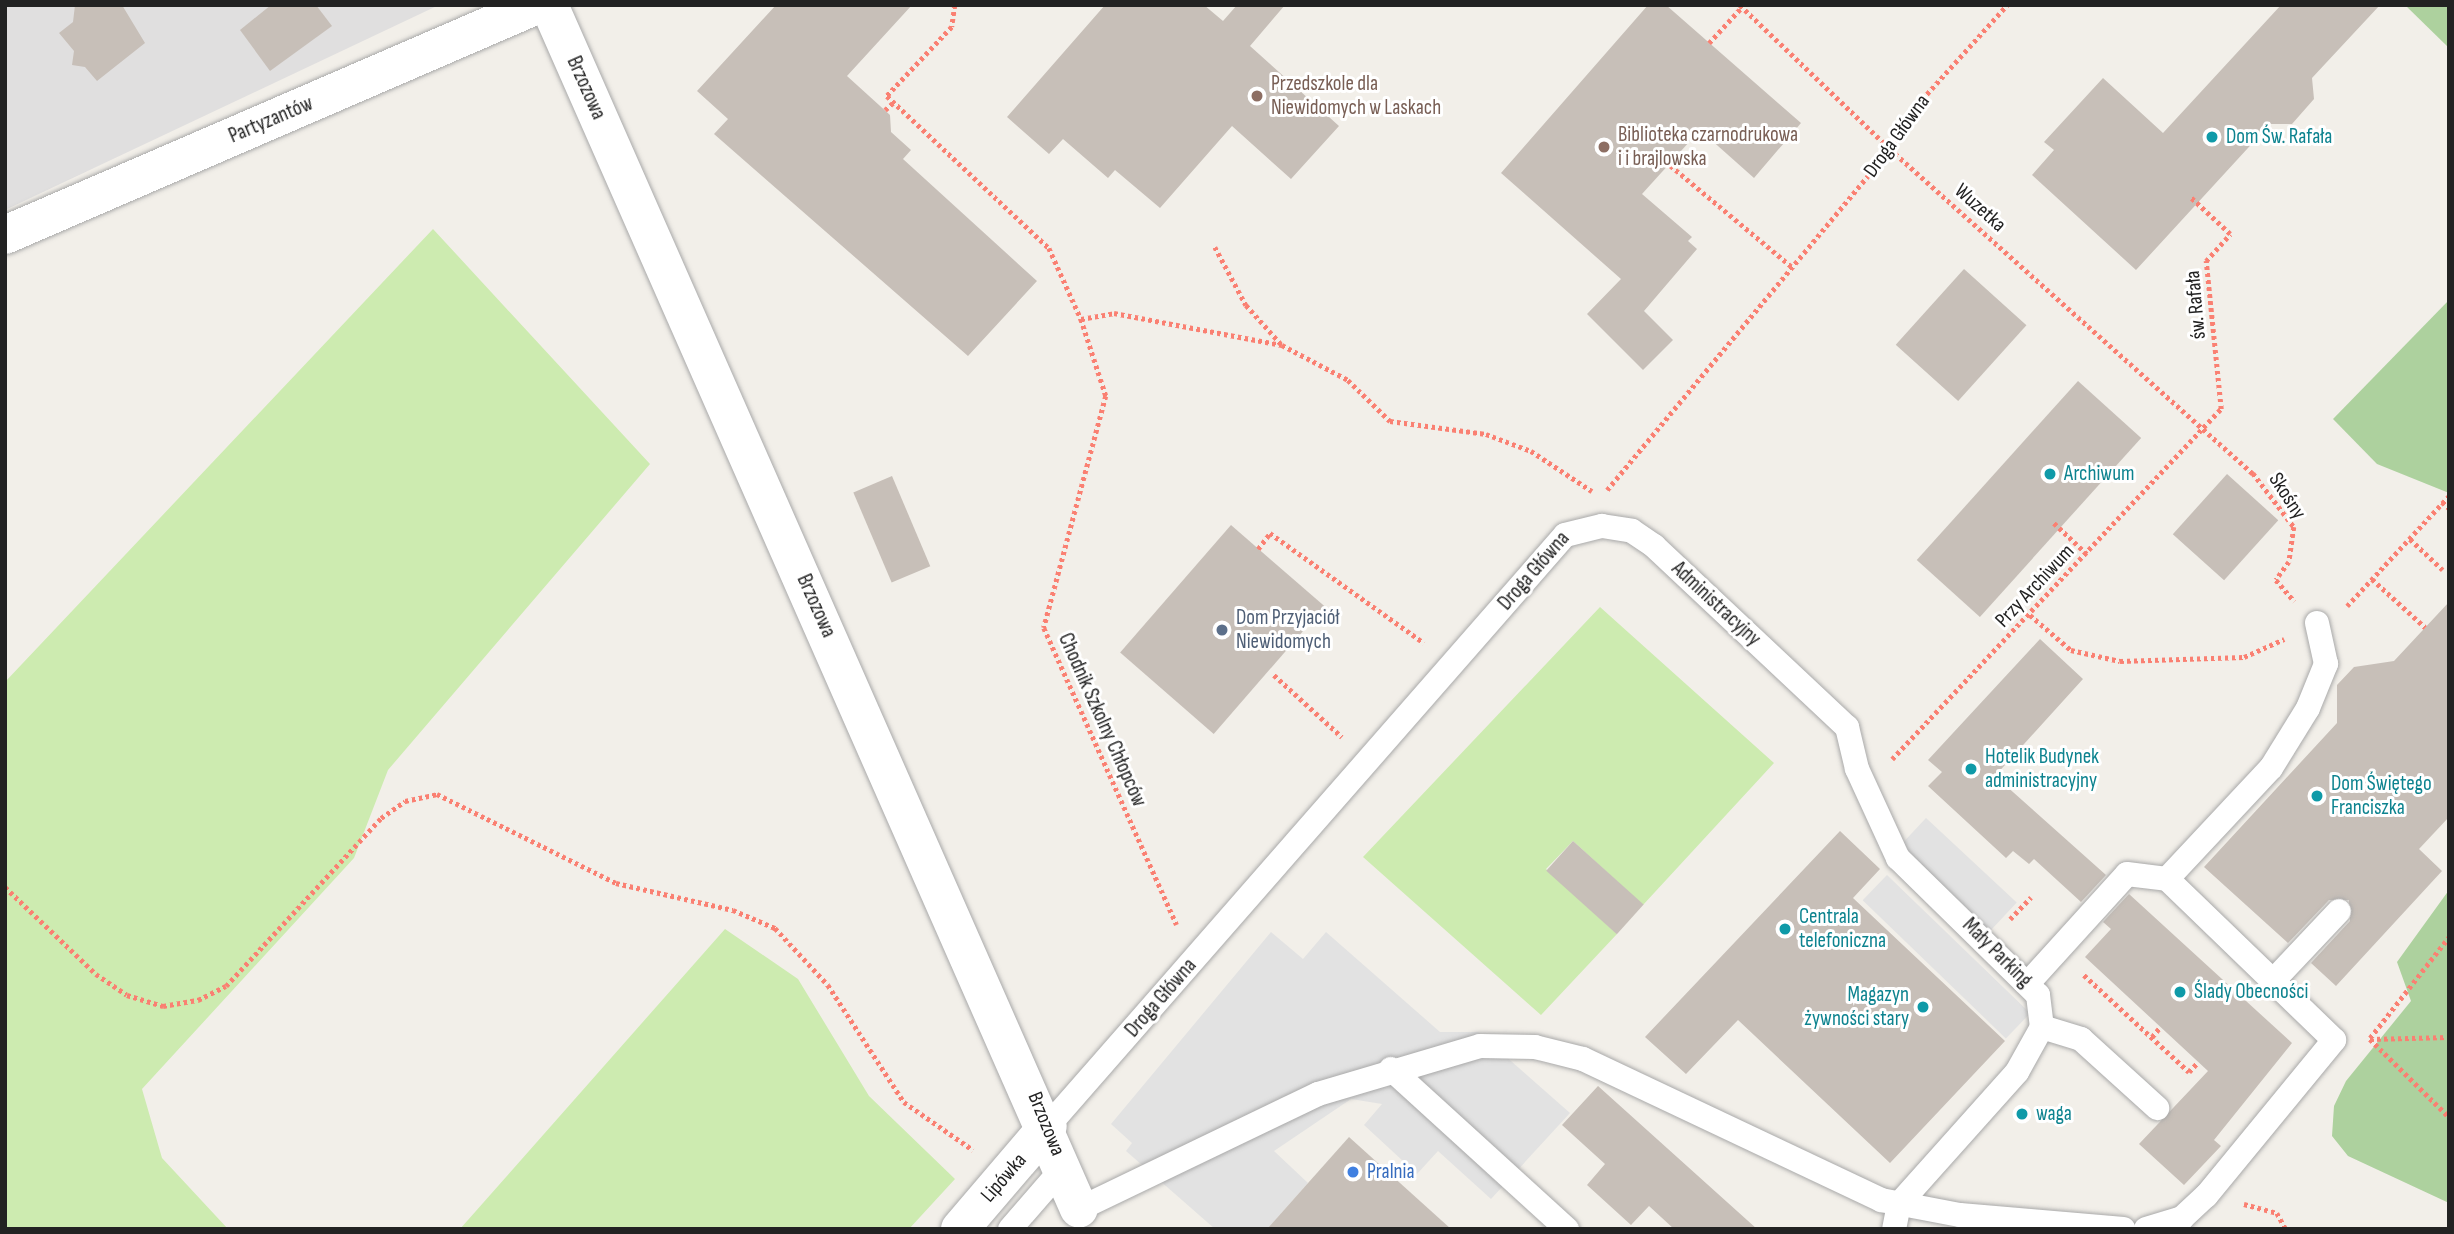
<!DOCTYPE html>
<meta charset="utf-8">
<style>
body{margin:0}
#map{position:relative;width:2454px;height:1234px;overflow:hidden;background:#f2efe9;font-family:"Sofia Sans Condensed",sans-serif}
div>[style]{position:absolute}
.residential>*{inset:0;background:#e0dfdf}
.grass>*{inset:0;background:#cdebb0}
.forest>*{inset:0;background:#add19e}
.parking>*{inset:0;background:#e2e2e2;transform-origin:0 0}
.building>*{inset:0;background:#c7bfb8;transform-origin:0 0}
.path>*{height:4.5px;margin-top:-2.25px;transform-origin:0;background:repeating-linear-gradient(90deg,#fa8072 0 3.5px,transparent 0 7px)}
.roads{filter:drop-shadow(0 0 2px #a9a9a9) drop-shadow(0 0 2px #a9a9a9)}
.lane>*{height:24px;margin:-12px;padding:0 12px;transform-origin:12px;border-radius:12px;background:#fff}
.street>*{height:38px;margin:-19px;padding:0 19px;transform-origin:19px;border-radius:19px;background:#fff}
.dots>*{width:19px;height:19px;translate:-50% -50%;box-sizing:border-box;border:4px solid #fff;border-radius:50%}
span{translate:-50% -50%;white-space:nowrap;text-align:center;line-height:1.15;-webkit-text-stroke:6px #fff;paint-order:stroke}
.education-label{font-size:21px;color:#785e54}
.left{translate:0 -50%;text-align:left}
.street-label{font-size:21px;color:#222}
.culture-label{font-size:21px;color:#0d838f}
.right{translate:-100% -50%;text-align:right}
.service-label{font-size:21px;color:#4e5e75}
.shop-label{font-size:21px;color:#366cbe}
.frame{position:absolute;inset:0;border:7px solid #222;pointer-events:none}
</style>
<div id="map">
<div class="residential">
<div style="clip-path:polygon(5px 5px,439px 5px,5px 210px)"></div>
</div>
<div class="grass">
<div style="clip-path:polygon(433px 229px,650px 464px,388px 770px,354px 858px,142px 1089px,162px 1158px,228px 1229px,5px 1229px,5px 682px)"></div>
<div style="clip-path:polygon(1600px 607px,1774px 763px,1643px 905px,1573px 841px,1546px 869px,1617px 934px,1541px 1015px,1363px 857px)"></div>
<div style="clip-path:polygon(725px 929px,798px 979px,869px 1096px,955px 1179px,909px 1229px,460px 1229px)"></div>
</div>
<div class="forest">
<div style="clip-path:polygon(2405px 5px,2449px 5px,2449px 48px)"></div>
<div style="clip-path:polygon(2449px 300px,2449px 493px,2377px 464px,2333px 419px)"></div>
<div style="clip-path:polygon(2449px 890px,2449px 1203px,2348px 1156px,2332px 1136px,2334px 1106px,2346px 1081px,2411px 1001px,2397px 962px)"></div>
</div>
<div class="parking">
<div style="left:1926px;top:818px;width:124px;height:40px;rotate:43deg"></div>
<div style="left:1887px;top:875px;width:199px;height:35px;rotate:44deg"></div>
<div style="clip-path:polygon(1271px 932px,1303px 959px,1326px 932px,1440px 1032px,1478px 1032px,1570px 1113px,1491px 1199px,1438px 1151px,1417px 1174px,1364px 1125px,1382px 1104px,1351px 1099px,1274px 1151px,1308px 1183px,1267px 1229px,1215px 1229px,1126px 1151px,1132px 1143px,1111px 1124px)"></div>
</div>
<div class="building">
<div style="clip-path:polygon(75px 5px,122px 5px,145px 43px,97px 81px,85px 67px,72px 65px,74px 51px,59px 33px,73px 22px)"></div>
<div style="clip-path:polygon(271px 5px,316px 5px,332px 26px,270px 71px,240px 30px)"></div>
<div style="clip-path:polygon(776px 5px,912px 5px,847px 76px,890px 115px,891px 132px,911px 150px,903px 159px,1037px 281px,968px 356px,714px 134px,728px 119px,697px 91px)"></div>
<div style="clip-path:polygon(1105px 5px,1204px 5px,1223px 21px,1237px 5px,1285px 5px,1250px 46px,1339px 126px,1291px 179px,1232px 126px,1160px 208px,1115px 170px,1108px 178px,1063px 139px,1049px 154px,1007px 117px)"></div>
<div style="clip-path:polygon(1648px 5px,1666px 5px,1801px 123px,1754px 178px,1700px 130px,1642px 194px,1692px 237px,1688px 241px,1697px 249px,1644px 311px,1673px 340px,1643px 370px,1587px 314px,1621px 279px,1501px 173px)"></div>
<div style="clip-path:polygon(2281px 5px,2380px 5px,2312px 78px,2314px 99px,2292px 124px,2270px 124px,2136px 270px,2032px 175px,2054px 150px,2044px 142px,2103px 78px,2163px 133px)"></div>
<div style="left:1964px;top:269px;width:84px;height:102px;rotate:42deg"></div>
<div style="left:2078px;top:381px;width:85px;height:241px;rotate:42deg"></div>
<div style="left:2227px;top:474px;width:69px;height:81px;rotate:42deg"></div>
<div style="left:892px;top:476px;width:98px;height:42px;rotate:67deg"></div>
<div style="left:1231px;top:525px;width:124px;height:169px;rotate:41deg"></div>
<div style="clip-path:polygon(2449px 602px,2449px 817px,2419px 849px,2442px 871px,2336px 986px,2311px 963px,2350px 921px,2349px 900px,2329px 900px,2288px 943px,2204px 867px,2337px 723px,2337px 685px,2354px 667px,2394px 661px)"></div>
<div style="clip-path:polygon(2040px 639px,2083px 679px,1995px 776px,2106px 875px,2081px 902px,2034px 859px,2029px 864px,2013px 851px,2006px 858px,1928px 786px,1942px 772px,1928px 760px)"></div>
<div style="clip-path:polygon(1840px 831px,1880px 869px,1853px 898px,2005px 1041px,1890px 1163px,1738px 1020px,1686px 1074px,1645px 1037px)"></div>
<div style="left:1573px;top:841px;width:95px;height:40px;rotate:42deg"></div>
<div style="clip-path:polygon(2129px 894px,2292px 1043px,2214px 1140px,2221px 1146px,2184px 1185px,2139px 1144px,2208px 1071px,2085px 957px,2111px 929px,2103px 922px)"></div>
<div style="clip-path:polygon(1598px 1086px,1757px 1229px,1674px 1229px,1649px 1206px,1631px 1225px,1587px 1185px,1605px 1164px,1562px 1125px)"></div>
<div style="clip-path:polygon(1349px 1137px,1451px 1229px,1267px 1229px)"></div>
</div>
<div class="path">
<div style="left:955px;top:5px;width:22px;rotate:98deg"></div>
<div style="left:952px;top:27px;width:95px;rotate:133.3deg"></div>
<div style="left:887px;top:96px;width:222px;rotate:43.2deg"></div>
<div style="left:1049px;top:248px;width:78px;rotate:65.7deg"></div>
<div style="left:1081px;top:319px;width:81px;rotate:72deg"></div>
<div style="left:1106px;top:396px;width:240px;rotate:105deg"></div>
<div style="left:1044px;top:628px;width:325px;rotate:65.9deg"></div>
<div style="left:1740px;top:5px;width:208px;rotate:43.8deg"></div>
<div style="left:1890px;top:149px;width:487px;rotate:41.8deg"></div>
<div style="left:2253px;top:473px;width:68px;rotate:52.8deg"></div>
<div style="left:2294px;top:527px;width:35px;rotate:98deg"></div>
<div style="left:2289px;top:562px;width:22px;rotate:126deg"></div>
<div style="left:2276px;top:580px;width:28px;rotate:49deg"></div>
<div style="left:1709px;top:43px;width:49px;rotate:-47.5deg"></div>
<div style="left:885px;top:110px;width:12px;rotate:-42deg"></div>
<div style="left:1665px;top:161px;width:165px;rotate:39.8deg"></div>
<div style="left:1215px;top:247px;width:66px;rotate:61.9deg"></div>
<div style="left:1246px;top:305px;width:52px;rotate:48.1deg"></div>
<div style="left:1081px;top:319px;width:34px;rotate:-10deg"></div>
<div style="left:1114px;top:313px;width:171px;rotate:10.8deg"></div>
<div style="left:1282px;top:345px;width:75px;rotate:27.9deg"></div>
<div style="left:1348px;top:380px;width:59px;rotate:44.3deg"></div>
<div style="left:1390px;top:421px;width:97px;rotate:7.7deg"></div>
<div style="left:1486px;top:434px;width:48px;rotate:20.7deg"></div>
<div style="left:1531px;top:451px;width:73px;rotate:33.3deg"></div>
<div style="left:1607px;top:490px;width:443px;rotate:-50.3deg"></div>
<div style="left:1890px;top:149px;width:38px;rotate:-62deg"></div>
<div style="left:1908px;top:115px;width:148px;rotate:-48deg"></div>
<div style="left:2442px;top:502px;width:9px;rotate:41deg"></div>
<div style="left:2054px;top:523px;width:45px;rotate:43.2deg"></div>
<div style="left:2410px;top:539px;width:45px;rotate:43.2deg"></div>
<div style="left:1258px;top:549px;width:20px;rotate:-53deg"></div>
<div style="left:1270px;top:533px;width:189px;rotate:35.5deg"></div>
<div style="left:2372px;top:579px;width:72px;rotate:42.2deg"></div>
<div style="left:2347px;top:606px;width:150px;rotate:-47.2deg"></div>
<div style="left:2030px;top:615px;width:54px;rotate:40.5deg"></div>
<div style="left:2071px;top:650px;width:50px;rotate:12.7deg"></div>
<div style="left:2120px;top:661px;width:124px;rotate:-1.8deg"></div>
<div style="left:2244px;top:657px;width:44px;rotate:-24.2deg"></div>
<div style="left:1274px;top:675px;width:92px;rotate:42.4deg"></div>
<div style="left:1892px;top:759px;width:480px;rotate:-46.8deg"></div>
<div style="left:2221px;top:409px;width:149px;rotate:-95.8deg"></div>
<div style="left:2206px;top:261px;width:36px;rotate:-48deg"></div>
<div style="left:2230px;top:234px;width:54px;rotate:-137.2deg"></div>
<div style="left:5px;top:887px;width:126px;rotate:43.7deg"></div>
<div style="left:96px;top:974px;width:37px;rotate:34deg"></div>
<div style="left:127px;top:995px;width:38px;rotate:17deg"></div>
<div style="left:163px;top:1006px;width:36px;rotate:-10deg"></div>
<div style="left:198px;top:1000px;width:31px;rotate:-27deg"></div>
<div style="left:226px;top:986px;width:229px;rotate:-47.3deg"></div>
<div style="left:381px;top:818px;width:29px;rotate:-35deg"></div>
<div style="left:405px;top:801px;width:33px;rotate:-12deg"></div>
<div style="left:437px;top:794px;width:200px;rotate:26.4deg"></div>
<div style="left:616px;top:883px;width:120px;rotate:13deg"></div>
<div style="left:733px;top:910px;width:46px;rotate:23.2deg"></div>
<div style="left:775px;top:928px;width:78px;rotate:47.1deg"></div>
<div style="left:828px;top:985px;width:140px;rotate:57deg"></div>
<div style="left:904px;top:1102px;width:84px;rotate:34.8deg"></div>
<div style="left:2010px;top:919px;width:30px;rotate:-46deg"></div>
<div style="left:2084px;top:975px;width:143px;rotate:42.7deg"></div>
<div style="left:2189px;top:1072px;width:13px;rotate:-48deg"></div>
<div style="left:2152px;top:1037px;width:13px;rotate:-51deg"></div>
<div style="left:2370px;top:1038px;width:128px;rotate:-52deg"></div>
<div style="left:2370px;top:1039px;width:111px;rotate:44.6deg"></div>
<div style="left:2370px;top:1039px;width:79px;rotate:-1.5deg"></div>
<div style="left:2244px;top:1204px;width:34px;rotate:15deg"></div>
<div style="left:2277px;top:1213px;width:18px;rotate:61deg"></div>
</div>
<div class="roads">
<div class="lane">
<div style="left:2167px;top:879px;width:152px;rotate:-46.9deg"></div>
<div style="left:2271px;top:768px;width:70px;rotate:-58.3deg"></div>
<div style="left:2308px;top:708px;width:48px;rotate:-67.8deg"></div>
<div style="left:2326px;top:664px;width:42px;rotate:-102.4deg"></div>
<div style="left:2030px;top:981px;width:144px;rotate:-47.8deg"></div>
<div style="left:2127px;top:874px;width:40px;rotate:7.1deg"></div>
<div style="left:2273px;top:981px;width:96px;rotate:-46.7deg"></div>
<div style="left:2042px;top:1027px;width:41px;rotate:17.1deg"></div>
<div style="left:2081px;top:1039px;width:103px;rotate:42.2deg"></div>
<div style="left:1391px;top:1069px;width:238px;rotate:42.3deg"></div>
<div style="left:1048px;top:1126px;width:785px;rotate:-48.82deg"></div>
<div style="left:1565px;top:535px;width:38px;rotate:-14deg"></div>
<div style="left:1602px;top:526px;width:30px;rotate:9deg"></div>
<div style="left:1632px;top:531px;width:27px;rotate:34deg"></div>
<div style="left:1654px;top:546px;width:265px;rotate:43.2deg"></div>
<div style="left:1847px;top:727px;width:43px;rotate:76.6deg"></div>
<div style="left:1857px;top:769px;width:98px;rotate:65.3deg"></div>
<div style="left:1898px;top:858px;width:196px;rotate:44.4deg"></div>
<div style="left:2038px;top:995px;width:32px;rotate:83deg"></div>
<div style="left:2042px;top:1027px;width:51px;rotate:119.1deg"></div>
<div style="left:2017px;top:1072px;width:177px;rotate:131.8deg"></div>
<div style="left:1899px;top:1204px;width:25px;rotate:101deg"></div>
<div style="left:1079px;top:1209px;width:265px;rotate:-25.7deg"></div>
<div style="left:1318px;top:1094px;width:169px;rotate:-16.5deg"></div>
<div style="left:1480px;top:1046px;width:55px;rotate:1deg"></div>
<div style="left:1535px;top:1047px;width:49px;rotate:14deg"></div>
<div style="left:1583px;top:1059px;width:330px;rotate:25.3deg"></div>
<div style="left:1881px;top:1200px;width:80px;rotate:10.8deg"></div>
<div style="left:1960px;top:1215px;width:164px;rotate:4.9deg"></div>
<div style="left:1010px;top:1229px;width:81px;rotate:-49deg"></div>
<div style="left:2146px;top:1229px;width:38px;rotate:-17deg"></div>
<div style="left:2182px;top:1218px;width:33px;rotate:-43deg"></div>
<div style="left:2206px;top:1196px;width:202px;rotate:-50.6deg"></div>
<div style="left:2334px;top:1040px;width:232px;rotate:-136deg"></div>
</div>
<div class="street">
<div style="left:549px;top:5px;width:1315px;rotate:66.24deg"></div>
<div style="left:5px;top:235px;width:580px;rotate:-23.38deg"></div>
<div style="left:960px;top:1229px;width:135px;rotate:-49.5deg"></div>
</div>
</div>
<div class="dots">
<div style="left:1257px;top:96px;background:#8d6e63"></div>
<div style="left:2212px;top:137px;background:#0f9aa8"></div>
<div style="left:1604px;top:147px;background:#8d6e63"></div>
<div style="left:2050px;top:474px;background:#0f9aa8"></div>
<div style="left:1222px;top:630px;background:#5c6f8a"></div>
<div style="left:1971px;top:769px;background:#0f9aa8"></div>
<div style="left:2317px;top:796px;background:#0f9aa8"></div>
<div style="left:1785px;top:929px;background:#0f9aa8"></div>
<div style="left:2180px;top:992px;background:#0f9aa8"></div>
<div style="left:1923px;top:1007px;background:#0f9aa8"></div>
<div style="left:2022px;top:1114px;background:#0f9aa8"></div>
<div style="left:1353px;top:1172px;background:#3f7fe0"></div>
</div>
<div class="education-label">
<span class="left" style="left:1271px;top:96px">Przedszkole dla<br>Niewidomych w Laskach</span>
<span class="left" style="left:1618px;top:147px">Biblioteka czarnodrukowa<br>i i brajlowska</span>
</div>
<div class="street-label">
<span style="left:586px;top:88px;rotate:66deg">Brzozowa</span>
<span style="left:271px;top:120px;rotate:-23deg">Partyzantów</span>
<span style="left:1897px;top:136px;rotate:-54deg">Droga Główna</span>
<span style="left:1980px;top:208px;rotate:42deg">Wuzetka</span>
<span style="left:2196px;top:305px;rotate:-95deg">św. Rafała</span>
<span style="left:2287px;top:496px;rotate:57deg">Skośny</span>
<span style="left:1534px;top:571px;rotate:-49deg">Droga Główna</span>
<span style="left:2035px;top:586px;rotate:-47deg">Przy Archiwum</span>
<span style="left:1716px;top:604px;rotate:43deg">Administracyjny</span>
<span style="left:816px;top:606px;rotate:66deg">Brzozowa</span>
<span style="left:1102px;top:720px;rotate:66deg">Chodnik Szkolny Chłopców</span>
<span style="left:1997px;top:953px;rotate:45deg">Mały Parking</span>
<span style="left:1161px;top:998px;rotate:-49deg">Droga Główna</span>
<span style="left:1046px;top:1124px;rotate:68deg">Brzozowa</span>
<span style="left:1004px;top:1178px;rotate:-49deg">Lipówka</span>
</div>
<div class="culture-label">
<span class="left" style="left:2226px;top:137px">Dom Św. Rafała</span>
<span class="left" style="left:2064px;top:474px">Archiwum</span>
<span class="left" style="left:1985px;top:769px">Hotelik Budynek<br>administracyjny</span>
<span class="left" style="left:2331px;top:796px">Dom Świętego<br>Franciszka</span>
<span class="left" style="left:1799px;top:929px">Centrala<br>telefoniczna</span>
<span class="left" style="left:2194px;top:992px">Ślady Obecności</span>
<span class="right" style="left:1909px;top:1007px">Magazyn<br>żywności stary</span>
<span class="left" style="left:2036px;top:1114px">waga</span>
</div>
<div class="service-label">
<span class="left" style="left:1236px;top:630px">Dom Przyjaciół<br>Niewidomych</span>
</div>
<div class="shop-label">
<span class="left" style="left:1367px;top:1172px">Pralnia</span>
</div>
<div class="frame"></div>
</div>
